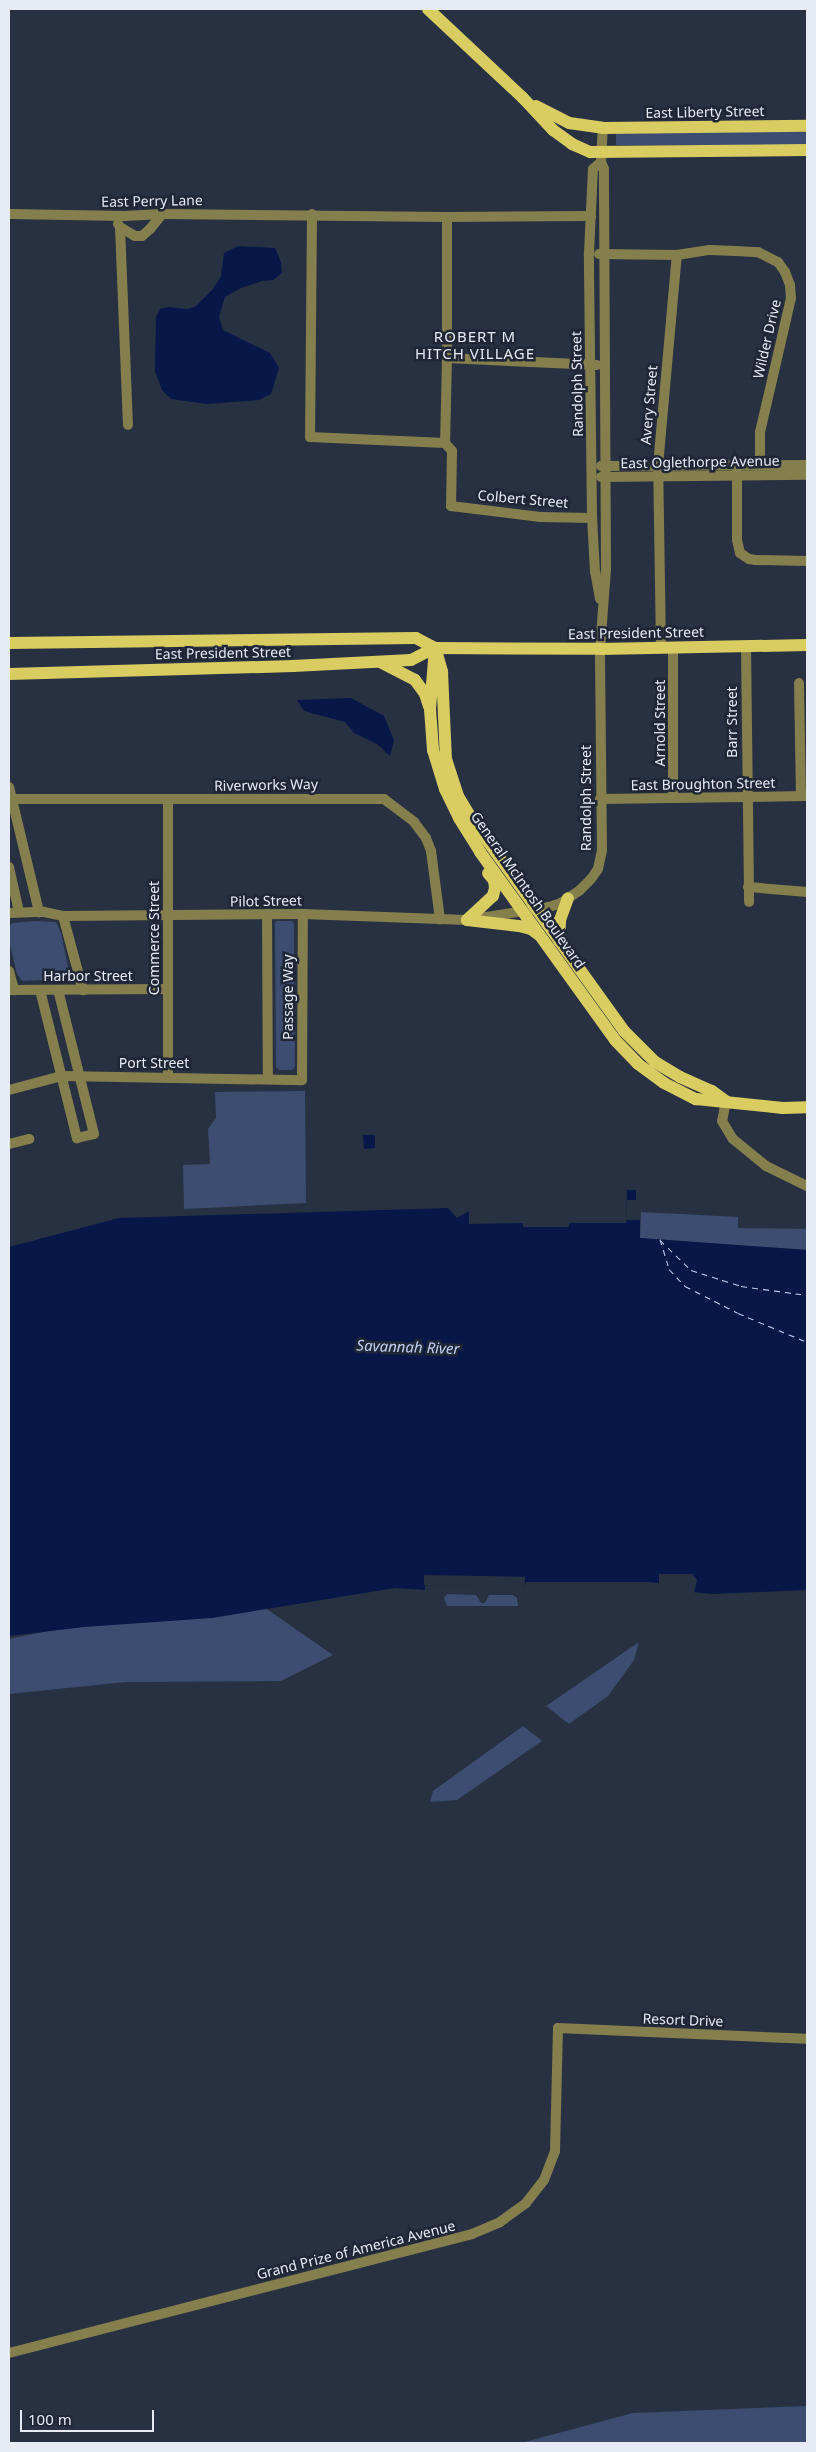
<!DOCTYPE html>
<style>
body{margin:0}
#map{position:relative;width:816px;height:2452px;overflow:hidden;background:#283141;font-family:"Noto Sans",sans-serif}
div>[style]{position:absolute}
.green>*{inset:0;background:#3c4d71;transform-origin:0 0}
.water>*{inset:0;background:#061748}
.pier>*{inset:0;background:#283141;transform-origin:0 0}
.ferry>*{height:1px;margin-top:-0.5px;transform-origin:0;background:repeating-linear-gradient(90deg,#c1d1f2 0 6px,transparent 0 11px)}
.minor>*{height:10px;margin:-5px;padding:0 5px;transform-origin:5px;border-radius:5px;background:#857f4e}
.major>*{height:12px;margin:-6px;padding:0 6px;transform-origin:6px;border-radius:6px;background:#d9cd61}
span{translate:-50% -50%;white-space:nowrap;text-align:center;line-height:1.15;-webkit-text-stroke:5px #1f2737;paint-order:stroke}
.street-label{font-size:14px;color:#e6ebf6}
.neighbourhood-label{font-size:15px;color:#e6ebf6;letter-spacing:1px}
.water-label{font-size:15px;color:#c1d1f2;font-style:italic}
.frame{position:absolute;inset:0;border:10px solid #e6ebf6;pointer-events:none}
.scale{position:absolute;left:20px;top:2410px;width:134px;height:22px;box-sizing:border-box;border:2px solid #e6ebf6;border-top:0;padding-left:6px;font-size:15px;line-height:18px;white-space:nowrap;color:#e6ebf6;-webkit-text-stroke:4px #1f2737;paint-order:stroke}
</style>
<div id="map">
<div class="green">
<div style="left:807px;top:131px;width:14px;height:191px;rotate:90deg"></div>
<div style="clip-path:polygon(35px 921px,56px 922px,61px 933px,69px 972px,65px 979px,22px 981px,17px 974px,9px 941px,9px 928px,12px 923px)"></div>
<div style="clip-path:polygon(277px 921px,292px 921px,294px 924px,295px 1067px,292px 1070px,279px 1070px,276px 1067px,275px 923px)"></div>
<div style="clip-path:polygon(305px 1091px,306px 1203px,184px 1209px,183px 1165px,210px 1164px,208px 1129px,216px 1118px,215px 1092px)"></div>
<div style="clip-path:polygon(641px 1212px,738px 1217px,738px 1228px,807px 1229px,807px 1250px,640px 1238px)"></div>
<div style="clip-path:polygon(447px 1594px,476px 1595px,481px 1603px,485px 1603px,489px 1595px,513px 1595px,517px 1598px,518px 1606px,447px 1606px,444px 1598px)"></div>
<div style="clip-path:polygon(258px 1603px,333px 1655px,281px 1681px,126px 1682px,9px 1694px,9px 1639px,48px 1631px)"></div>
<div style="clip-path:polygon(639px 1642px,634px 1660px,608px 1696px,569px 1724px,546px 1706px)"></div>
<div style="clip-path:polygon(523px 1726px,542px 1741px,457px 1800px,430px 1802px,433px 1791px)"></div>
<div style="clip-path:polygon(807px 2406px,807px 2443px,521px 2443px,633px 2413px)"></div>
</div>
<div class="water">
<div style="clip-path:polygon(238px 246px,275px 248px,281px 262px,282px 273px,273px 280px,262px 281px,241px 288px,225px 297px,219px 317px,223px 330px,270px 353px,279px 368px,271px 394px,259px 400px,207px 404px,171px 399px,162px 390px,155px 371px,156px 317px,160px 309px,168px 307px,187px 309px,195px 307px,213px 289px,221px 276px,224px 253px)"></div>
<div style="clip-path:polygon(351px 698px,384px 716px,394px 740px,390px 756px,377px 744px,354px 733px,345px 722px,304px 711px,297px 700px)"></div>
<div style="clip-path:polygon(363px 1135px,375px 1135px,375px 1148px,364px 1149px)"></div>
<div style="clip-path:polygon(627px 1190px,640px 1190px,640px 1238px,807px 1250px,807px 1590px,711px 1594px,675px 1590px,659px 1585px,658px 1583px,649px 1582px,526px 1582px,525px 1586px,425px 1585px,425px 1590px,395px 1588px,212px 1618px,84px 1627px,9px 1636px,9px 1247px,119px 1218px,448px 1208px,457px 1218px,469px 1211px,469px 1224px,523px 1223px,523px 1227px,569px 1227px,569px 1223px,626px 1223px)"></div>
</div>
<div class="pier">
<div style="clip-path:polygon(636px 1190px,640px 1190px,640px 1220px,626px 1220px,627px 1200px,636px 1200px)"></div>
<div style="clip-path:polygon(659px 1574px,692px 1574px,697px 1580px,694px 1593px,674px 1592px,659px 1588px)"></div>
<div style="left:424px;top:1575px;width:101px;height:10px;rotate:1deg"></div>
</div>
<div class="ferry">
<div style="left:660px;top:1239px;width:31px;rotate:73deg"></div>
<div style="left:669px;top:1269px;width:23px;rotate:47deg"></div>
<div style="left:685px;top:1286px;width:59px;rotate:27deg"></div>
<div style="left:738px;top:1313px;width:75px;rotate:22.8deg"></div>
<div style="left:660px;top:1240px;width:43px;rotate:44.1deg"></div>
<div style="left:691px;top:1270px;width:52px;rotate:17.7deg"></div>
<div style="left:741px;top:1286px;width:67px;rotate:7.8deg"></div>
</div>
<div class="minor">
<div style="left:9px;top:214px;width:116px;rotate:1deg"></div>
<div style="left:125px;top:216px;width:37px;rotate:-3deg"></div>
<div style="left:162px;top:214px;width:285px;rotate:0.6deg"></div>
<div style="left:447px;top:217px;width:144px;rotate:-0.4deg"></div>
<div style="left:312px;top:214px;width:223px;rotate:90.5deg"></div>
<div style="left:310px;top:437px;width:135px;rotate:2.5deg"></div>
<div style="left:447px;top:217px;width:141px;rotate:90deg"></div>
<div style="left:447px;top:358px;width:150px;rotate:2.7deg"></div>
<div style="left:118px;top:224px;width:4px;rotate:56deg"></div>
<div style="left:120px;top:227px;width:17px;rotate:31deg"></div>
<div style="left:135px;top:236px;width:7px"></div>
<div style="left:142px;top:236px;width:11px;rotate:-41deg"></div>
<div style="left:150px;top:229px;width:19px;rotate:-51deg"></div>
<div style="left:120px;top:227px;width:198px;rotate:87.7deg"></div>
<div style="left:599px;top:254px;width:78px;rotate:0.7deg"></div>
<div style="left:677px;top:255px;width:33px;rotate:-9deg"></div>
<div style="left:710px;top:250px;width:26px;rotate:2deg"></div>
<div style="left:736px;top:251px;width:22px;rotate:3deg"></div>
<div style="left:758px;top:252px;width:22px;rotate:27deg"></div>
<div style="left:778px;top:262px;width:12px;rotate:55deg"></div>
<div style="left:785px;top:272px;width:14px;rotate:69deg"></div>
<div style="left:790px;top:285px;width:13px;rotate:86deg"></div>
<div style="left:791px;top:298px;width:138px;rotate:103deg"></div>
<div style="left:760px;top:432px;width:33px;rotate:90deg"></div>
<div style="left:447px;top:358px;width:85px;rotate:91.3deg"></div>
<div style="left:445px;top:443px;width:11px;rotate:49deg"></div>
<div style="left:452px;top:451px;width:55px;rotate:91deg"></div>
<div style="left:451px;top:506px;width:90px;rotate:7deg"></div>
<div style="left:540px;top:517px;width:52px;rotate:1.1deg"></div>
<div style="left:601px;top:466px;width:206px;rotate:-0.3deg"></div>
<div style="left:737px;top:469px;width:71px;rotate:90deg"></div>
<div style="left:737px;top:540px;width:13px;rotate:77deg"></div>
<div style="left:740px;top:553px;width:11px;rotate:34deg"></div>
<div style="left:749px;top:559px;width:7px;rotate:8deg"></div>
<div style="left:756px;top:560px;width:51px;rotate:1.1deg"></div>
<div style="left:601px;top:477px;width:206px;rotate:-0.6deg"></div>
<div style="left:600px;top:599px;width:27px;rotate:-100deg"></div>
<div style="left:595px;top:572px;width:56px;rotate:-93.1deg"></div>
<div style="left:592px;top:516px;width:263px;rotate:-90.7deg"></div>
<div style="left:589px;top:253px;width:84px;rotate:-87.3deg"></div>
<div style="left:593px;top:169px;width:11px;rotate:-41deg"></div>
<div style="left:746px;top:646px;width:256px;rotate:89.3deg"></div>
<div style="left:661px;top:648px;width:182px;rotate:-90.9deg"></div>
<div style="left:658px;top:466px;width:212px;rotate:-84.9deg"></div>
<div style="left:673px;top:648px;width:150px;rotate:90deg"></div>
<div style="left:799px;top:683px;width:113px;rotate:89deg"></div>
<div style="left:9px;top:787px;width:129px;rotate:76.5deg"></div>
<div style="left:9px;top:799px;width:375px"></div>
<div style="left:384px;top:799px;width:38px;rotate:37deg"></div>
<div style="left:414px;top:822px;width:20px;rotate:53deg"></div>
<div style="left:426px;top:838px;width:14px;rotate:69deg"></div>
<div style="left:431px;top:851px;width:69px;rotate:82.5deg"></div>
<div style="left:600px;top:799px;width:207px;rotate:-0.8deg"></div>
<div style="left:9px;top:867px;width:46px;rotate:77.5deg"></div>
<div style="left:748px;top:887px;width:59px;rotate:4.8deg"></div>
<div style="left:9px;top:913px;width:35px;rotate:-2deg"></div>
<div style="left:44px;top:912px;width:19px;rotate:12deg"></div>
<div style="left:63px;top:916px;width:240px;rotate:-0.5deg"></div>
<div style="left:303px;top:914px;width:164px;rotate:2.1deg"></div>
<div style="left:467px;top:920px;width:83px;rotate:-9deg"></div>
<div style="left:549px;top:907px;width:13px;rotate:-18deg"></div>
<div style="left:561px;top:903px;width:22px;rotate:-34deg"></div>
<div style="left:579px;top:891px;width:17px;rotate:-45deg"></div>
<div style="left:591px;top:879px;width:12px;rotate:-55deg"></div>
<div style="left:598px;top:869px;width:19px;rotate:-78deg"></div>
<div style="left:602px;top:850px;width:201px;rotate:-90.6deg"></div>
<div style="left:600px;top:649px;width:80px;rotate:-85.7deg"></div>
<div style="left:606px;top:569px;width:400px;rotate:-90.3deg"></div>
<div style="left:604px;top:169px;width:8px;rotate:-113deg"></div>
<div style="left:601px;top:162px;width:34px;rotate:-87deg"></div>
<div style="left:267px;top:914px;width:165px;rotate:89.7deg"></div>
<div style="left:63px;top:916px;width:77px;rotate:74.9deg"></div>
<div style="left:9px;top:971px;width:20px;rotate:75deg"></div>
<div style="left:9px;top:990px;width:159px;rotate:-0.4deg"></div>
<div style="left:40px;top:990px;width:153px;rotate:76deg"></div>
<div style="left:77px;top:1138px;width:17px;rotate:-13deg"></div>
<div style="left:94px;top:1134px;width:148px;rotate:-104deg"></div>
<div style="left:168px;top:1077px;width:278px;rotate:-90deg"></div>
<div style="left:9px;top:1090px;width:55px;rotate:-14.8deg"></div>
<div style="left:62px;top:1076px;width:240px;rotate:1deg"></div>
<div style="left:302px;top:1080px;width:166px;rotate:-89.7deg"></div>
<div style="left:726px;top:1101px;width:20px;rotate:101deg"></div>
<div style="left:722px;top:1121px;width:21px;rotate:59deg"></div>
<div style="left:733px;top:1139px;width:43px;rotate:39.3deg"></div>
<div style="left:766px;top:1166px;width:46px;rotate:26deg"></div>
<div style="left:9px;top:1144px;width:21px;rotate:-14deg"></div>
<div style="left:9px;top:2353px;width:478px;rotate:-14.4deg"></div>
<div style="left:472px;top:2234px;width:30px;rotate:-23deg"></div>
<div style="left:500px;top:2222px;width:32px;rotate:-36deg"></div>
<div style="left:526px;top:2203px;width:29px;rotate:-52deg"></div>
<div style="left:544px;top:2180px;width:31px;rotate:-69deg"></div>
<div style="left:555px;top:2151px;width:123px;rotate:-88.6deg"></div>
<div style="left:558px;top:2028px;width:249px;rotate:2.5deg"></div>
</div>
<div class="major">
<div style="left:428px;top:9px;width:130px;rotate:43.1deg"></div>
<div style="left:523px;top:98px;width:44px;rotate:46.8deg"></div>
<div style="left:553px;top:130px;width:24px;rotate:36deg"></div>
<div style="left:572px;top:144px;width:20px;rotate:24deg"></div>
<div style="left:590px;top:152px;width:217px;rotate:-0.5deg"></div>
<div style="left:536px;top:106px;width:37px;rotate:27deg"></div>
<div style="left:569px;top:123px;width:34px;rotate:8deg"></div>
<div style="left:603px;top:128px;width:204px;rotate:-0.6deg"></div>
<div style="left:9px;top:643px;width:407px;rotate:-0.7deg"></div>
<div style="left:416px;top:638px;width:21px;rotate:28deg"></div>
<div style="left:435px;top:648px;width:61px;rotate:94.7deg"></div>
<div style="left:430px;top:709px;width:41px;rotate:85.8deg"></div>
<div style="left:433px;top:750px;width:41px;rotate:72.9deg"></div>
<div style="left:445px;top:789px;width:32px;rotate:64deg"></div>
<div style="left:459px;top:818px;width:40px;rotate:58deg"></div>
<div style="left:480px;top:852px;width:231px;rotate:54.3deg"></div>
<div style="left:615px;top:1040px;width:33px;rotate:46deg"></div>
<div style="left:638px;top:1064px;width:32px;rotate:36deg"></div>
<div style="left:664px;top:1083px;width:36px;rotate:27deg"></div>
<div style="left:696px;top:1099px;width:87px;rotate:5.9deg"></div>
<div style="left:783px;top:1108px;width:24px;rotate:-2deg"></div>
<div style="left:437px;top:654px;width:19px;rotate:74deg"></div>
<div style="left:442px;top:672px;width:87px;rotate:87.4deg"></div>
<div style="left:446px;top:759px;width:39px;rotate:72deg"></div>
<div style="left:458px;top:796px;width:26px;rotate:59deg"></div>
<div style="left:471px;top:818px;width:262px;rotate:54.3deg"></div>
<div style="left:624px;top:1031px;width:44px;rotate:45deg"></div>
<div style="left:655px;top:1062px;width:29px;rotate:31deg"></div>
<div style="left:680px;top:1077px;width:35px;rotate:24deg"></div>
<div style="left:712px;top:1091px;width:17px;rotate:36deg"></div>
<div style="left:382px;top:663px;width:37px;rotate:27deg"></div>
<div style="left:415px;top:680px;width:17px;rotate:54deg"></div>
<div style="left:425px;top:694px;width:13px;rotate:72deg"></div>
<div style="left:9px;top:674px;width:284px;rotate:-1.6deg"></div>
<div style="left:293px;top:666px;width:118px;rotate:-2.9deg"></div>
<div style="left:411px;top:660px;width:27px;rotate:-27deg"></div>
<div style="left:435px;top:648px;width:165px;rotate:0.3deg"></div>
<div style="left:600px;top:649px;width:207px;rotate:-1.1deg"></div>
<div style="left:467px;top:920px;width:35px;rotate:-43deg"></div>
<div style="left:493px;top:896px;width:8px;rotate:-76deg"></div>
<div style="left:495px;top:888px;width:8px;rotate:-97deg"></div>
<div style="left:494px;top:880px;width:9px;rotate:-131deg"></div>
<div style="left:467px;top:920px;width:52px;rotate:6.6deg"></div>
<div style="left:519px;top:926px;width:12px;rotate:14deg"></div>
<div style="left:531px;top:929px;width:9px;rotate:36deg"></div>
<div style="left:559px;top:941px;width:21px;rotate:-87deg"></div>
<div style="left:560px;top:920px;width:23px;rotate:-70deg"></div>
</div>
<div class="street-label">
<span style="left:705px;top:112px;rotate:-1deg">East Liberty Street</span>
<span style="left:152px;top:201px;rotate:-1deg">East Perry Lane</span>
<span style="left:767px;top:339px;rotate:-77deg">Wilder Drive</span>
<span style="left:577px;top:384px;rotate:-91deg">Randolph Street</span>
<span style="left:649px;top:405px;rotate:-85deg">Avery Street</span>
<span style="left:700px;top:462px;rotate:-1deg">East Oglethorpe Avenue</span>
<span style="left:523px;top:499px;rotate:5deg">Colbert Street</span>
<span style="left:636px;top:633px;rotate:-1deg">East President Street</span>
<span style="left:223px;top:653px;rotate:-1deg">East President Street</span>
<span style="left:732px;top:722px;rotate:-90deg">Barr Street</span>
<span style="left:660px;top:723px;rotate:-90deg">Arnold Street</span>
<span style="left:703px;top:784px;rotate:-1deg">East Broughton Street</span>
<span style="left:266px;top:785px;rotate:-1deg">Riverworks Way</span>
<span style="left:586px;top:798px;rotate:-90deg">Randolph Street</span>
<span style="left:528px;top:890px;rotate:55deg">General McIntosh Boulevard</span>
<span style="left:266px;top:901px;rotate:-1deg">Pilot Street</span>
<span style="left:154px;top:938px;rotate:-90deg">Commerce Street</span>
<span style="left:88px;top:976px">Harbor Street</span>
<span style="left:288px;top:997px;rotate:-90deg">Passage Way</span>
<span style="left:154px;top:1063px">Port Street</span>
<span style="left:683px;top:2020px;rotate:2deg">Resort Drive</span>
<span style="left:356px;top:2250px;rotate:-14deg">Grand Prize of America Avenue</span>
</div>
<div class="neighbourhood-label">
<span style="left:475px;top:345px">ROBERT M<br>HITCH VILLAGE</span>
</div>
<div class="water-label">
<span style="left:408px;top:1347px;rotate:2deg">Savannah River</span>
</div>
<div class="frame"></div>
<div class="scale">100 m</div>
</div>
